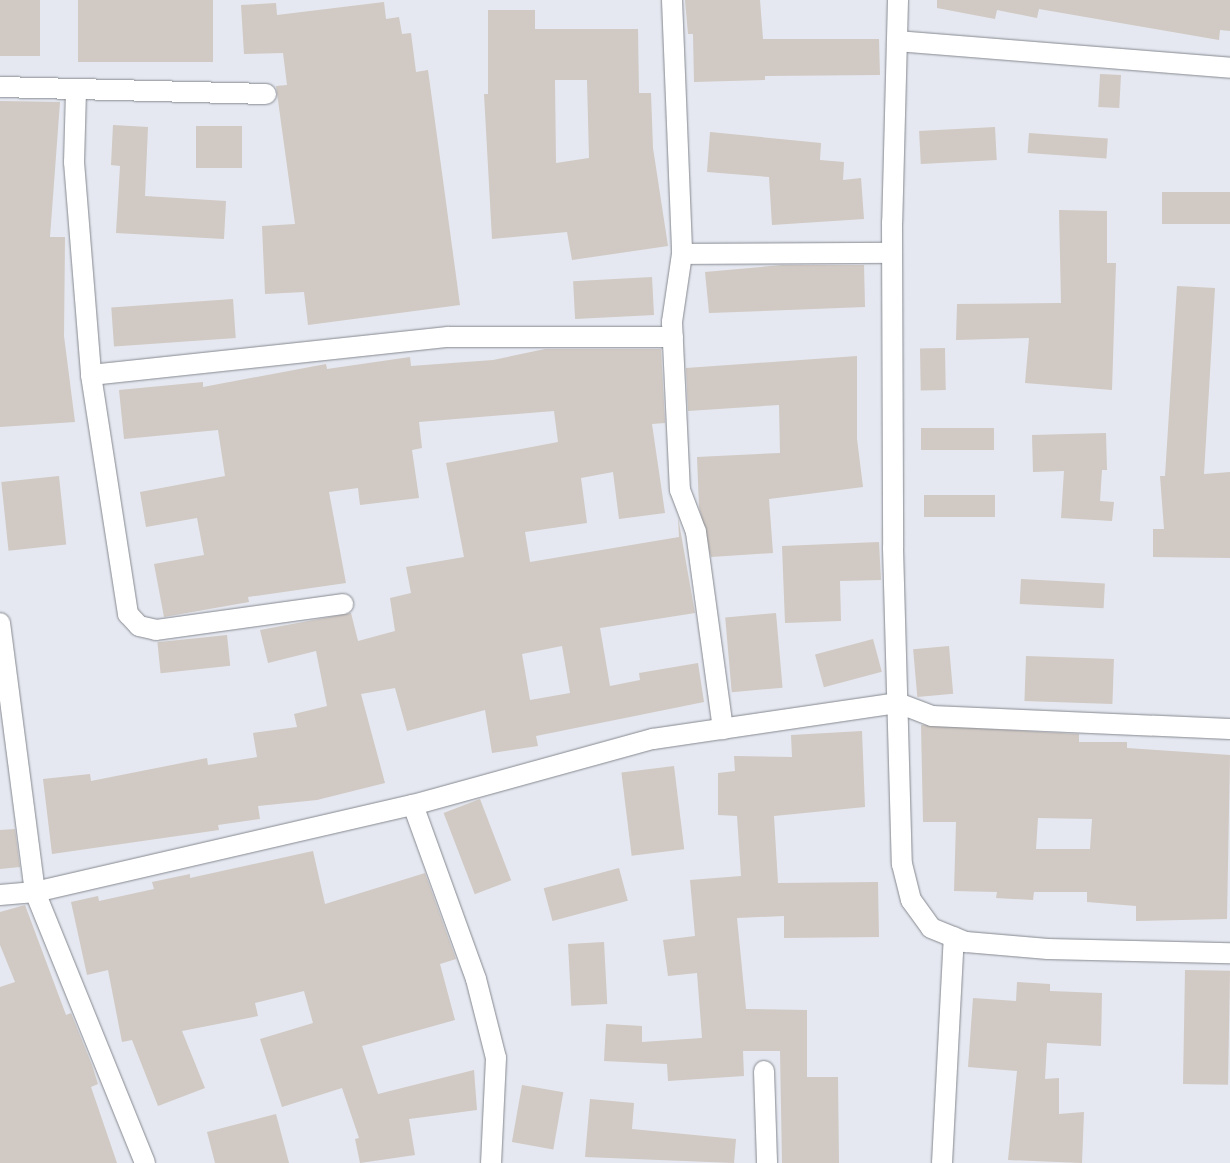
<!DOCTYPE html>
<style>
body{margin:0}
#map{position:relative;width:1230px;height:1163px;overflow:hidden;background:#e5e8f0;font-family:"Roboto Serif",serif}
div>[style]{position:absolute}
.building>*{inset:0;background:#d1c9c3;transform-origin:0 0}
.roads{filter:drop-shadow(0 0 1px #868990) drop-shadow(0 0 1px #868990)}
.minor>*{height:20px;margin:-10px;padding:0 10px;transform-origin:10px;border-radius:10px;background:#fff}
span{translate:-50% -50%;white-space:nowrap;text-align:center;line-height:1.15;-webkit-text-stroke:4px #fff;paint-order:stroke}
</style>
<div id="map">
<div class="building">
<div style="left:0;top:0;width:40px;height:56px"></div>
<div style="left:78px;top:0;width:135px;height:62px"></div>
<div style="clip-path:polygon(685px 0,760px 0,763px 39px,879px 39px,880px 75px,765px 76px,765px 80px,694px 82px,693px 34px,688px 34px)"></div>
<div style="clip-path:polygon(937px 0,1230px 0,1230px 31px,1220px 30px,1219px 40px,1039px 9px,1037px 18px,997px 10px,995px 19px,937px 8px)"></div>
<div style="clip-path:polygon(384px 2px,386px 19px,399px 17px,402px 34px,411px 33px,416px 72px,428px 70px,460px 305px,308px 325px,304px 292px,265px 294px,262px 226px,295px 224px,276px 86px,287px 85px,283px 53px,244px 54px,241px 5px,276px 3px,277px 15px)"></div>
<div style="clip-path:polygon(evenodd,488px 10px,535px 10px,535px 29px,638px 29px,639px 93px,651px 93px,653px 148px,668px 246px,572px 260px,567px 232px,492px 239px,484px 94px,488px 94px,488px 10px,555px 80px,587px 80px,589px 158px,556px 163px,555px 80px)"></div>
<div style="left:1100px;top:74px;width:21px;height:33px;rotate:3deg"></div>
<div style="clip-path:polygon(0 101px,60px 102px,50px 237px,65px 237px,64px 336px,75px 422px,0 427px)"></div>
<div style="clip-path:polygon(113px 125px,148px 127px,145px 196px,226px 201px,224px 239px,116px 233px,120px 166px,111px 165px)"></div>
<div style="left:196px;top:126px;width:46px;height:42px"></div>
<div style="left:995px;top:127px;width:33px;height:76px;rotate:87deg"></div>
<div style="clip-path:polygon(710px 132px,821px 143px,820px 160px,844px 162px,843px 180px,861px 178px,864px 219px,772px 225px,769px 177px,707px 172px)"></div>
<div style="left:1029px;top:133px;width:79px;height:20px;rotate:4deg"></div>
<div style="left:1230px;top:192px;width:32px;height:68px;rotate:90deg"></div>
<div style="clip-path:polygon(1059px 210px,1107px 211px,1107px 263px,1116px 263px,1112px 390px,1025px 383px,1029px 338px,956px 340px,957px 304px,1061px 303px)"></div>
<div style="clip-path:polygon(782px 265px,864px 265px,865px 307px,709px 313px,705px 272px)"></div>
<div style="left:652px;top:277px;width:38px;height:79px;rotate:87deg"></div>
<div style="clip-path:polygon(1177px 286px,1215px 288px,1204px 474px,1230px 472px,1230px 558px,1153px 557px,1153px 529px,1164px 529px,1160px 476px,1165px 476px)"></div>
<div style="left:233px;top:299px;width:39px;height:122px;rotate:86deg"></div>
<div style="left:945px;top:348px;width:42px;height:25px;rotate:89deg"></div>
<div style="clip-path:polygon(evenodd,545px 349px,661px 349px,665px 423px,652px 424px,665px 513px,619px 519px,613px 472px,581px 478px,587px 523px,525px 532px,530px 562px,679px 537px,678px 517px,695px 613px,600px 628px,610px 686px,640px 680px,639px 673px,698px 663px,704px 702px,536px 736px,538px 746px,492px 753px,485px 710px,407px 731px,395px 688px,361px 694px,385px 783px,317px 800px,258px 806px,260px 819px,218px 825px,219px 830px,52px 854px,43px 779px,90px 774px,91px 781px,207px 758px,208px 765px,257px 757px,253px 733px,297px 727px,294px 714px,327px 706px,316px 651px,268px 663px,260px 630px,351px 613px,358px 641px,395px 631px,390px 598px,411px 593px,406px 567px,464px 557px,446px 463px,558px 442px,554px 411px,419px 422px,422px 448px,412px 450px,419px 498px,360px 505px,358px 488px,329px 492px,346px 583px,248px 597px,249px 602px,164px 617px,154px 564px,204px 555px,197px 518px,146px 527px,140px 492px,225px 476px,218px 430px,124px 439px,119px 390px,203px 382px,203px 387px,326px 364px,327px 369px,410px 357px,411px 366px,493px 360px,545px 349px,562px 646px,570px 693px,530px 700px,522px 654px,562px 646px)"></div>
<div style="clip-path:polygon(857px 356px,857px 439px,863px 487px,769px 499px,773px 553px,711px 557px,699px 507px,697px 457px,780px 453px,779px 405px,688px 411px,686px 368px)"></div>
<div style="left:921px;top:428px;width:73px;height:22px"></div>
<div style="clip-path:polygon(1106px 433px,1107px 470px,1102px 470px,1100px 501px,1114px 502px,1112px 521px,1061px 518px,1064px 471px,1033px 472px,1032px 435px)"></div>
<div style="left:59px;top:476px;width:69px;height:58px;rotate:84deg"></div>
<div style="left:995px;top:495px;width:22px;height:71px;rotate:90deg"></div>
<div style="clip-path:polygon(879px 542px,881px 580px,840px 581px,841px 621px,785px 623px,782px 546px)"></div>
<div style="left:1021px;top:579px;width:84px;height:25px;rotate:3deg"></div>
<div style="left:776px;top:613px;width:75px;height:51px;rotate:85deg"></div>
<div style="left:227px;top:635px;width:31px;height:70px;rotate:84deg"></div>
<div style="left:873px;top:639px;width:34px;height:60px;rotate:75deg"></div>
<div style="left:949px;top:646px;width:48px;height:36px;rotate:85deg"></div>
<div style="left:1026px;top:656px;width:88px;height:45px;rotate:2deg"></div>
<div style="clip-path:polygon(evenodd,921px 725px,1079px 734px,1079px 742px,1127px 742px,1127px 748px,1230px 755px,1227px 919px,1136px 921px,1136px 906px,1087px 902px,1087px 892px,1034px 892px,1033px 900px,996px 898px,997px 892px,954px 891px,956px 822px,923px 822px,921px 725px,1038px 818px,1092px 819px,1090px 849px,1036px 849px,1038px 818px)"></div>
<div style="clip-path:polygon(862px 731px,865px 807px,774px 816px,778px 883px,878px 882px,879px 937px,784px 938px,784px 916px,737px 918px,746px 1009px,807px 1010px,807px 1077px,838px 1077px,839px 1163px,782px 1163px,780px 1051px,743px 1051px,744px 1076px,668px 1081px,667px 1064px,604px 1061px,606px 1024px,642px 1026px,642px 1042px,702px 1038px,697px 973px,668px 976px,663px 940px,695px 936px,690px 880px,741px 876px,737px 816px,718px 815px,718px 773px,735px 771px,734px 756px,792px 757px,791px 735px)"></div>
<div style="left:674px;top:766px;width:84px;height:53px;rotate:83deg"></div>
<div style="left:480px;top:799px;width:87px;height:39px;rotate:69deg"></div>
<div style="clip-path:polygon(15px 829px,20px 867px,0 869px,0 830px)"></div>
<div style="clip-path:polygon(313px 851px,325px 904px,425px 873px,456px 959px,440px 964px,455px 1020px,362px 1046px,378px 1094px,474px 1070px,477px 1110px,409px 1119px,415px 1155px,360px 1163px,355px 1139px,359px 1138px,342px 1088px,282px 1107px,260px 1039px,313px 1023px,304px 991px,255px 1003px,258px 1016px,182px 1031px,205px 1088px,158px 1106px,132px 1040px,122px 1042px,108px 970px,87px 975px,71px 902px,98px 896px,99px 901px,154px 889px,152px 882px,190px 874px,190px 878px)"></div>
<div style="left:619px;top:868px;width:34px;height:78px;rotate:75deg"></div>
<div style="clip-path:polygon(25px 905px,66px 1015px,71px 1013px,92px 1065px,98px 1084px,91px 1087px,117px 1163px,0 1163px,0 987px,15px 982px,0 945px,0 912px)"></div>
<div style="left:604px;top:942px;width:62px;height:36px;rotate:87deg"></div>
<div style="left:1185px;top:970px;width:45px;height:114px;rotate:1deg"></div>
<div style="clip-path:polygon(1017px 982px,1050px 984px,1050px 991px,1102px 993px,1101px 1046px,1047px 1043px,1045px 1079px,1059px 1078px,1059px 1114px,1084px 1112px,1082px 1163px,1008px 1160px,1017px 1071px,968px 1067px,973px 998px,1016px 1001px)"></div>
<div style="left:522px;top:1085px;width:42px;height:58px;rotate:10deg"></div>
<div style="clip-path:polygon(590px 1099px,634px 1103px,632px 1129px,736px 1139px,734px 1163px,585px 1157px)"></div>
<div style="clip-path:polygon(276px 1114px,289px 1163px,215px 1163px,207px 1132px)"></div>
</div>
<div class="roads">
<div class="minor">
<div style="left:672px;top:0;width:254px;rotate:87.7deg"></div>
<div style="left:682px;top:254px;width:210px;rotate:-0.3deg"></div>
<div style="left:898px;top:0;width:222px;rotate:91.5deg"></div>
<div style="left:892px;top:222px;width:326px;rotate:89.8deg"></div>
<div style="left:893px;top:548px;width:316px;rotate:88.4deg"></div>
<div style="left:902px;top:864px;width:37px;rotate:76deg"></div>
<div style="left:911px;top:900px;width:34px;rotate:54deg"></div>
<div style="left:931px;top:928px;width:38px;rotate:22deg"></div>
<div style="left:966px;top:942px;width:82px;rotate:4.9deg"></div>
<div style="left:1048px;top:949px;width:182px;rotate:1.3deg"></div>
<div style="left:897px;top:41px;width:334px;rotate:4.6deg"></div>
<div style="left:0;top:87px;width:266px;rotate:1.5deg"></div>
<div style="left:76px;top:91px;width:71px;rotate:91.6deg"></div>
<div style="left:74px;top:162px;width:214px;rotate:85.4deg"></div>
<div style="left:91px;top:375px;width:242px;rotate:81.2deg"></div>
<div style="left:128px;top:614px;width:16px;rotate:47deg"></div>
<div style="left:139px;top:626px;width:17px;rotate:13deg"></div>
<div style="left:156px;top:630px;width:189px;rotate:-7.9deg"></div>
<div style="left:682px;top:254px;width:69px;rotate:98.4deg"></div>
<div style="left:672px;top:322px;width:168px;rotate:87.3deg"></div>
<div style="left:680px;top:490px;width:45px;rotate:69.1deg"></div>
<div style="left:696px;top:532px;width:199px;rotate:82.2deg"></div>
<div style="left:91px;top:375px;width:359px;rotate:-6.1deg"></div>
<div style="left:448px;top:337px;width:225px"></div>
<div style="left:0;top:623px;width:271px;rotate:82.6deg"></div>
<div style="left:35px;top:892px;width:292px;rotate:67.9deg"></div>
<div style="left:413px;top:805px;width:185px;rotate:70.1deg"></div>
<div style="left:476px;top:979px;width:81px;rotate:75.8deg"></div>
<div style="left:496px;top:1058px;width:105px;rotate:92.7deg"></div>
<div style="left:0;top:895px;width:35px;rotate:-5deg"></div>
<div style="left:35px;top:892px;width:388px;rotate:-13deg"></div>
<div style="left:413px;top:805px;width:249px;rotate:-15.4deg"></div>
<div style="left:653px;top:739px;width:248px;rotate:-8.4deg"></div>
<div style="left:898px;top:703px;width:36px;rotate:21deg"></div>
<div style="left:932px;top:716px;width:298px;rotate:2.5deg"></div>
<div style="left:764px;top:1071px;width:92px;rotate:88.1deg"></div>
<div style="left:942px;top:1163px;width:226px;rotate:-87deg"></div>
</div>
</div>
</div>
